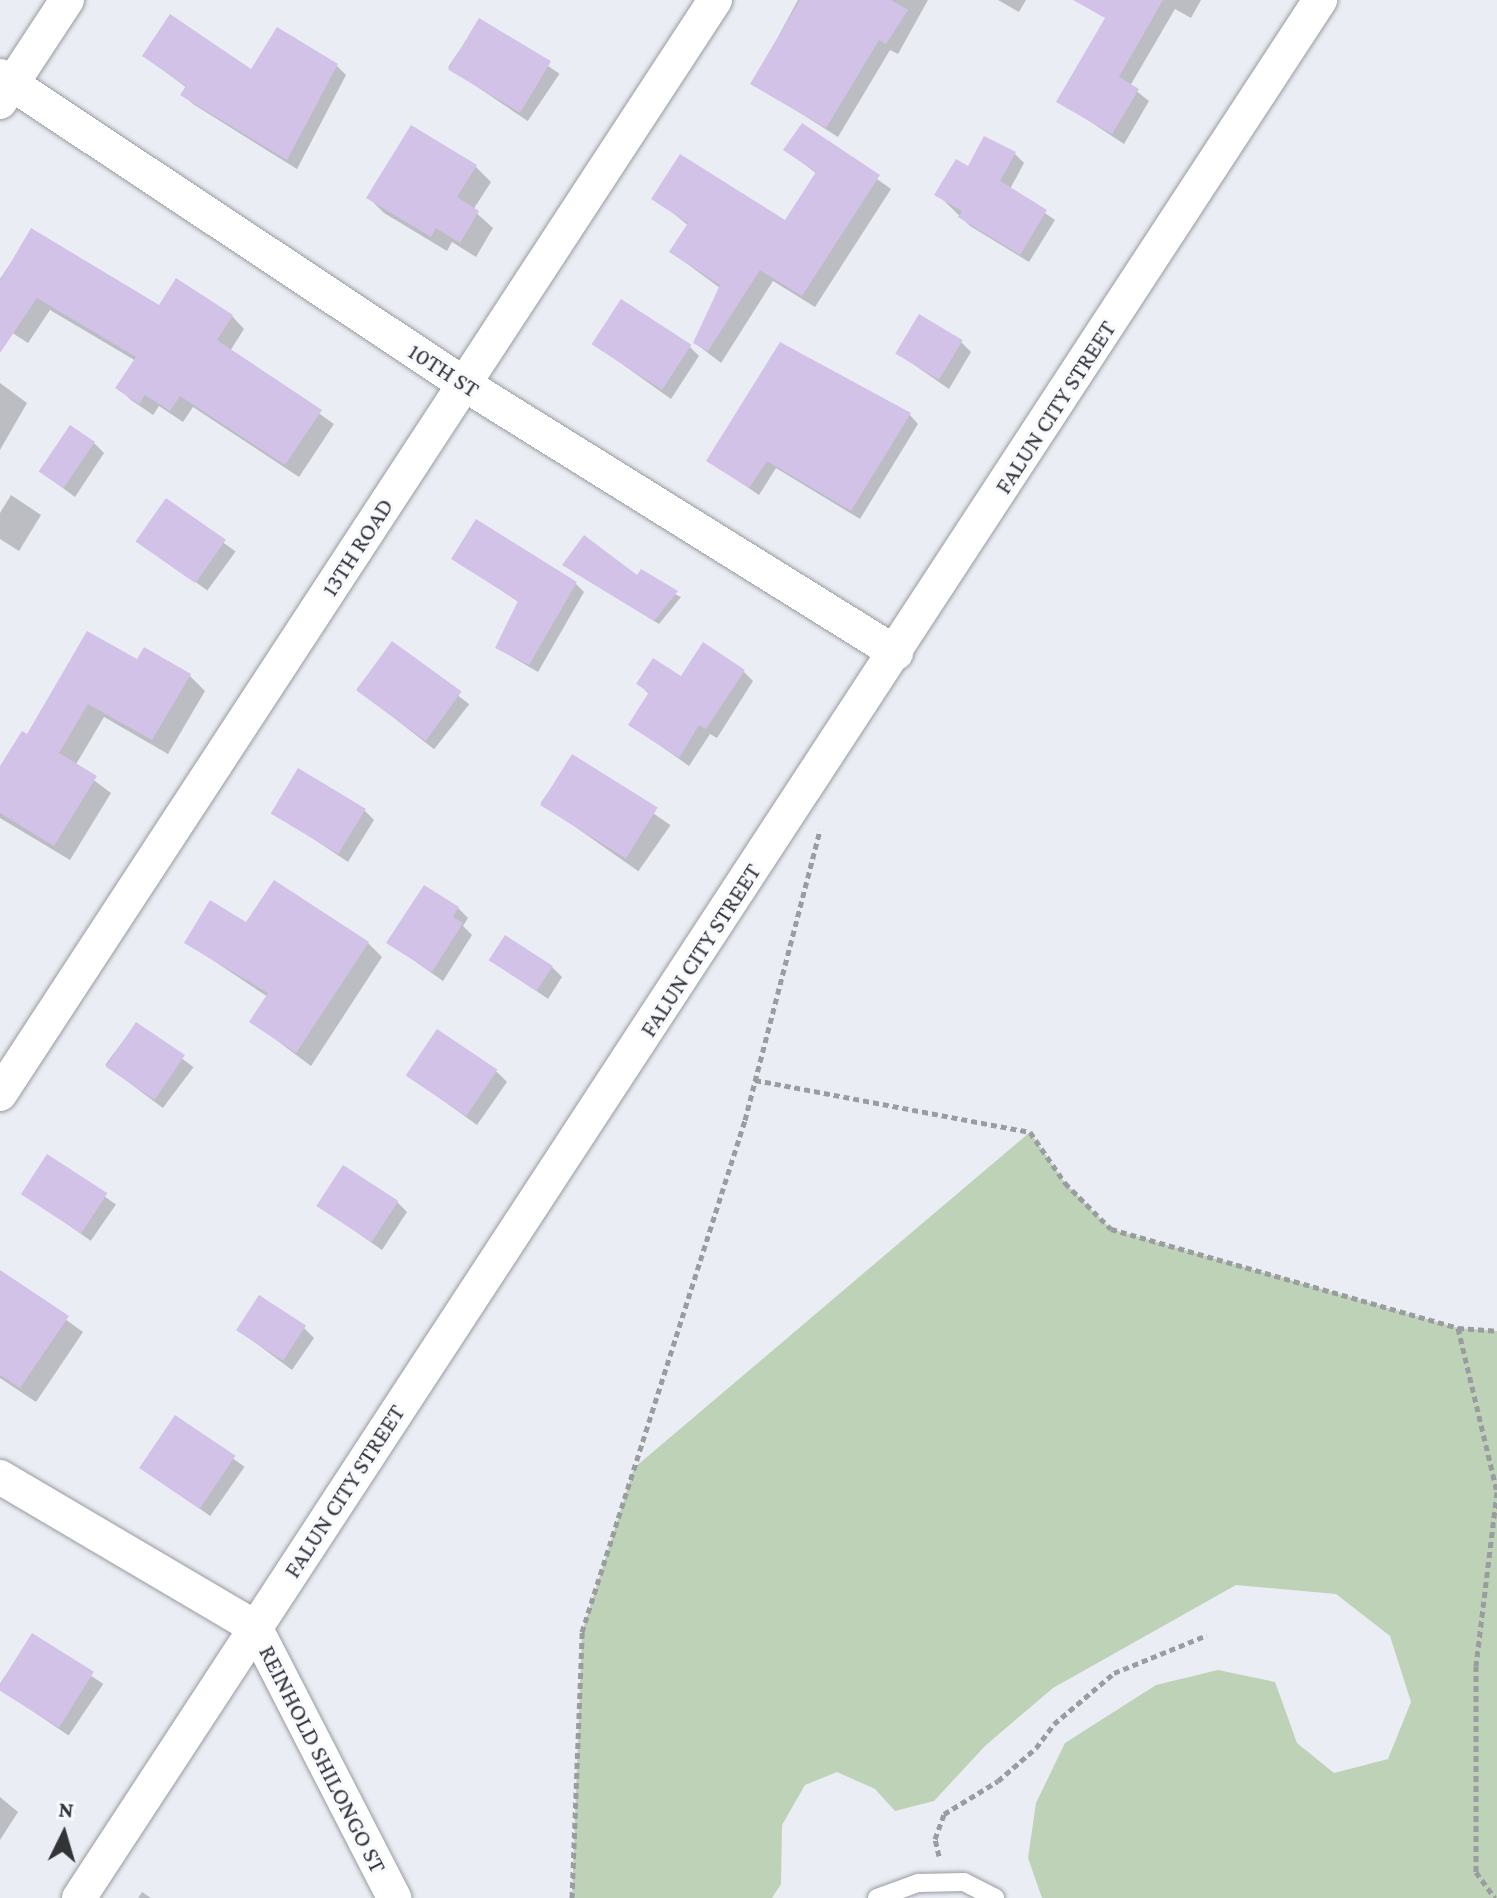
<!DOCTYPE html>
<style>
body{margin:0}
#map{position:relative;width:1497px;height:1898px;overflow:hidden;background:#eaedf3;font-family:"Crimson Pro",serif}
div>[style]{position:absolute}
.green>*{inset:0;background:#bed2b8}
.shadow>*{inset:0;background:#0003;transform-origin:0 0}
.building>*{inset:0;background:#d3c2e8;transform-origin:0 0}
.path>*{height:5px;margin-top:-2.5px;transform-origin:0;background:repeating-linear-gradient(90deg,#9a9ca0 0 6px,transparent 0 10px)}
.roads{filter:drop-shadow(0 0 2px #989ba1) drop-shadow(0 0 2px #989ba1)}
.lane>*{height:18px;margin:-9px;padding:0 9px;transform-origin:9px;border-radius:9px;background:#fff}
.street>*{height:34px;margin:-17px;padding:0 17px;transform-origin:17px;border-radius:17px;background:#fff}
span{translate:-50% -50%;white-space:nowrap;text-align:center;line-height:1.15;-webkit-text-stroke:6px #f8faff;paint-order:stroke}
.street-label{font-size:24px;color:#333437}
.north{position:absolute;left:24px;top:1794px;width:80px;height:80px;-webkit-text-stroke:6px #f8faff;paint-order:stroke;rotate:5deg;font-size:22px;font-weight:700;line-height:32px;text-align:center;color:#333437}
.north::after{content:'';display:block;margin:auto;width:28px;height:36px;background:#333437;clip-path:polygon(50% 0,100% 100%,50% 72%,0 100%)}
</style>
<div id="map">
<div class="green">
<div style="clip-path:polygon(1030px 1132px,1065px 1183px,1111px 1229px,1458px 1328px,1497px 1331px,1497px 1898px,1042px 1898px,1028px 1858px,1036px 1803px,1065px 1743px,1156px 1685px,1218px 1670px,1275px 1682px,1297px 1743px,1334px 1773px,1388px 1759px,1411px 1702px,1390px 1636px,1336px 1594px,1236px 1585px,1053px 1688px,985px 1746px,934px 1801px,895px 1811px,875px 1789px,837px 1772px,805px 1785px,782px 1825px,781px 1884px,772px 1898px,572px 1898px,582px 1632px,634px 1468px)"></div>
</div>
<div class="shadow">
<div style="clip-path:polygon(798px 0,928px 0,898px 54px,890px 50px,838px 137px,753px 83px)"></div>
<div style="clip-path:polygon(998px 0,1026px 0,1019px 12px)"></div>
<div style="clip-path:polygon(1110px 0,1201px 0,1191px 18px,1175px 9px,1130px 86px,1149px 101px,1124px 144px,1059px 101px,1107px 20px)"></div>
<div style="left:480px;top:20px;width:96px;height:57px;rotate:34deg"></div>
<div style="clip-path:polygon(144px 56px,252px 71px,337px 66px,346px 75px,297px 169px,193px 104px,183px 95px,187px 88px)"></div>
<div style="clip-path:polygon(802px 126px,891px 189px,815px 307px,773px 281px,721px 363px,695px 343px,720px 288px,671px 252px,689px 226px,654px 198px,785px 223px,817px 174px,786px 150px)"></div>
<div style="clip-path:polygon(1015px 154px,1024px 163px,1010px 189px,1055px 220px,1029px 262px,970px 226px,937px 194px,968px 169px)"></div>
<div style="clip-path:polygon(476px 167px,491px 182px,473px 210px,493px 228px,476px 257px,452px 242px,447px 251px,384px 213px,368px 197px)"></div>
<div style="clip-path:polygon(32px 231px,160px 307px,232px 316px,244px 329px,230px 351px,334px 424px,299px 477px,193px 407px,183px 422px,159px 406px,153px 415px,131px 400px,118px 388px,136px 361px,50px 310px,28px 343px,0 325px,0 279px)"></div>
<div style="clip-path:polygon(961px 342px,971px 352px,949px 389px,897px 353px)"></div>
<div style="clip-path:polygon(594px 344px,689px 346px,699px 356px,671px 399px)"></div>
<div style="clip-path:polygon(0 383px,27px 403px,0 450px)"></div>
<div style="clip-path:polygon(910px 415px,918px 424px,860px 519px,776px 468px,759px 495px,709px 461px)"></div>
<div style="clip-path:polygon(94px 443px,104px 453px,75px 497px,41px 472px)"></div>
<div style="clip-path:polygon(11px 495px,41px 515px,19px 551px,0 539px,0 513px)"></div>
<div style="left:166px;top:501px;width:86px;height:48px;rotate:36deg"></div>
<div style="clip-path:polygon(454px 559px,576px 584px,584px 592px,538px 672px,497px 648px,520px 603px)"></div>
<div style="clip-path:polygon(569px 569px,638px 577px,681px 597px,659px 624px)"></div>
<div style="left:392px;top:644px;width:98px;height:57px;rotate:38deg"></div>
<div style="clip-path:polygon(138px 662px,190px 676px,205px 691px,168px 754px,104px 717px,75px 766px,111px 793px,70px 860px,0 818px,0 770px)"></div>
<div style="clip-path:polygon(743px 671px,753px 681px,717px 738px,710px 734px,689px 766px,631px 725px,650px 695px,639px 684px)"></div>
<div style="left:573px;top:757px;width:119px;height:56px;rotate:35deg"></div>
<div style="clip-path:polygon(364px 810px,374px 820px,348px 862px,273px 812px)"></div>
<div style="clip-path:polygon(458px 908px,468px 918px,463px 926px,472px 935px,443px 981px,389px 943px)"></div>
<div style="clip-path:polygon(247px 924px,368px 943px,382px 957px,311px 1066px,252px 1022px,268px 997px,187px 943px)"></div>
<div style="clip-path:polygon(492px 960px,552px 967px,562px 977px,548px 999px)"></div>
<div style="left:136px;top:1024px;width:72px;height:51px;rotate:37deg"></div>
<div style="clip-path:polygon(497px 1072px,507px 1082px,477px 1125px,409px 1076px)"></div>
<div style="left:48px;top:1157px;width:83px;height:44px;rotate:35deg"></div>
<div style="clip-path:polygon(397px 1202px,407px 1212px,382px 1250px,319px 1206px)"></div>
<div style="clip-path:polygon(0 1272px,83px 1332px,36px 1402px,0 1378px)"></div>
<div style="clip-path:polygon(304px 1328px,314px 1338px,292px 1370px,237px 1329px)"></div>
<div style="left:175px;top:1418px;width:85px;height:60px;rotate:35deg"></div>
<div style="left:32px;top:1636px;width:86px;height:62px;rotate:34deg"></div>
<div style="clip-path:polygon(0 1797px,18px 1812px,0 1840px)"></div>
<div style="clip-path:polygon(142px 1892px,151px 1898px,138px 1898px)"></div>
</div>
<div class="building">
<div style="clip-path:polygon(800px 0,891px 0,908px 10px,886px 44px,879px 40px,826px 128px,750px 84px)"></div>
<div style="clip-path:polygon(1073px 0,1163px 0,1119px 77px,1139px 89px,1112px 134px,1056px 102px,1105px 18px)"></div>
<div style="clip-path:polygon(170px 14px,251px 69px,277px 27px,338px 64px,287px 160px,180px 95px,186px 86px,142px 56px)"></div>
<div style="left:479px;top:18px;width:84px;height:60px;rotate:31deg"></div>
<div style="clip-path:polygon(802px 123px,880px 175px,802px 296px,760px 270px,708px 351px,693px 343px,720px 285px,669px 252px,688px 223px,651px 199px,680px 154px,785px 220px,816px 172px,783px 150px)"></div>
<div style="clip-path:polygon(411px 125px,477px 165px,457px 197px,479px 211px,460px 243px,436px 228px,431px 237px,366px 198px)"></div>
<div style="clip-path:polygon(984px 136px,1016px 152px,1000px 181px,1047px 210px,1020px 255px,958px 217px,962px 211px,934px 195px,956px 159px,968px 166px)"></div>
<div style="clip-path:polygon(31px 228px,159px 305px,176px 278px,233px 315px,217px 340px,322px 410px,285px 465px,180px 396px,170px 411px,145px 395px,139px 404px,115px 388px,136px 357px,37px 298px,0 353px,0 281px)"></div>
<div style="left:621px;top:299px;width:84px;height:54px;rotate:33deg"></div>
<div style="left:919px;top:314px;width:51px;height:46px;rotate:31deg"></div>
<div style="clip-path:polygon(780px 342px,911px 413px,851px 511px,767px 461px,749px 488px,706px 461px)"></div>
<div style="left:70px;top:425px;width:30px;height:56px;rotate:34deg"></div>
<div style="left:166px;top:498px;width:73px;height:53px;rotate:35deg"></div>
<div style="clip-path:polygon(476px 519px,577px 582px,529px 665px,495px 648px,518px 601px,451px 559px)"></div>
<div style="clip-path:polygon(584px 535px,637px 575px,641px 569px,678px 591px,654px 621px,562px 565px)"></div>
<div style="clip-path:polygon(87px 631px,137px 659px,144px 647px,191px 674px,152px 740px,88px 704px,59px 753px,97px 776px,54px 846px,0 813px,0 766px,22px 731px,27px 734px)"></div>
<div style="left:392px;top:641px;width:86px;height:61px;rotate:36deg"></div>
<div style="clip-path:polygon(703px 642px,745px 670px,706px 729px,699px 725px,679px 758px,628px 725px,649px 692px,636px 684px,653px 658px,681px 676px)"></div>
<div style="left:572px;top:754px;width:101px;height:60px;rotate:32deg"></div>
<div style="left:298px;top:768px;width:79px;height:53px;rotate:31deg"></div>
<div style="clip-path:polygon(274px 880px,369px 942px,296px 1053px,249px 1022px,268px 993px,184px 943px,210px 900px,246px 922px)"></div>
<div style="clip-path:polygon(424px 885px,459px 907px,453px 917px,463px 923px,432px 972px,386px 943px)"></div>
<div style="left:505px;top:935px;width:57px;height:30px;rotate:33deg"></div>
<div style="left:136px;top:1022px;width:59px;height:54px;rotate:34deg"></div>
<div style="left:437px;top:1029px;width:73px;height:56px;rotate:34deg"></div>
<div style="left:47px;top:1154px;width:72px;height:48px;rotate:33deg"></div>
<div style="left:343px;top:1165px;width:66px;height:49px;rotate:33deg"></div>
<div style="clip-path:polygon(0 1270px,69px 1316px,20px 1388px,0 1375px)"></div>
<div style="left:259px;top:1295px;width:56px;height:42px;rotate:33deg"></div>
<div style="left:175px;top:1415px;width:73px;height:64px;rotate:34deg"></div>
<div style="left:32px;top:1633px;width:73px;height:66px;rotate:32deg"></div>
</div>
<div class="path">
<div style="left:755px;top:1080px;width:280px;rotate:10.7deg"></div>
<div style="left:1030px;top:1132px;width:62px;rotate:55.5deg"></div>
<div style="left:1065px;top:1183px;width:65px;rotate:45deg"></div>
<div style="left:1111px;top:1229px;width:361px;rotate:15.9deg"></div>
<div style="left:1458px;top:1328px;width:39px;rotate:4deg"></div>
<div style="left:1458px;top:1328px;width:169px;rotate:76.6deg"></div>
<div style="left:1497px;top:1492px;width:175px;rotate:96.9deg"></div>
<div style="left:1476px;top:1666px;width:206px;rotate:90deg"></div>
<div style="left:1476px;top:1872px;width:32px;rotate:54deg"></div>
<div style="left:939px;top:1856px;width:17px;rotate:-103deg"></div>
<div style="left:935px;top:1839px;width:27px;rotate:-70deg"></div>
<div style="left:944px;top:1814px;width:63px;rotate:-31.4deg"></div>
<div style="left:998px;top:1781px;width:50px;rotate:-41deg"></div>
<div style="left:1036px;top:1748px;width:30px;rotate:-53deg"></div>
<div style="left:1054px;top:1724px;width:79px;rotate:-40.4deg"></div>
<div style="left:1114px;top:1673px;width:100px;rotate:-22.2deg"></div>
<div style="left:572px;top:1898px;width:266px;rotate:-87.8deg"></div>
<div style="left:582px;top:1632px;width:537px;rotate:-72.34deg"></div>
<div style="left:745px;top:1120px;width:300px;rotate:-75.5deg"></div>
</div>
<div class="roads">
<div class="lane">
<div style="left:877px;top:1898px;width:44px;rotate:-20.1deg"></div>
<div style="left:918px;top:1883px;width:46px;rotate:-1.2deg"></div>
<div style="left:964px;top:1882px;width:35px;rotate:27deg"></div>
</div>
<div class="street">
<div style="left:0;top:76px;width:557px;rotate:33.58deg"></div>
<div style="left:464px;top:384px;width:509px;rotate:31.91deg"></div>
<div style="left:0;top:102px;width:122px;rotate:-56.7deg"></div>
<div style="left:0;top:1094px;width:1307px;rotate:-56.83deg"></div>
<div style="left:0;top:1477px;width:296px;rotate:30.5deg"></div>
<div style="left:255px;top:1627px;width:305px;rotate:62.8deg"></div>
<div style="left:79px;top:1898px;width:2268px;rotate:-56.82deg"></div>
</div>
</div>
<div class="street-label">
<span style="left:444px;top:370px;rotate:33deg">10TH ST</span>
<span style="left:1055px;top:407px;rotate:-57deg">FALUN CITY STREET</span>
<span style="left:357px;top:547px;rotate:-57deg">13TH ROAD</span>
<span style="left:700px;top:950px;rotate:-57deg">FALUN CITY STREET</span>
<span style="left:344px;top:1491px;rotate:-57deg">FALUN CITY STREET</span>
<span style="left:323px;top:1759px;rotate:63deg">REINHOLD SHILONGO ST</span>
</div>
<div class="north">N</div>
</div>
